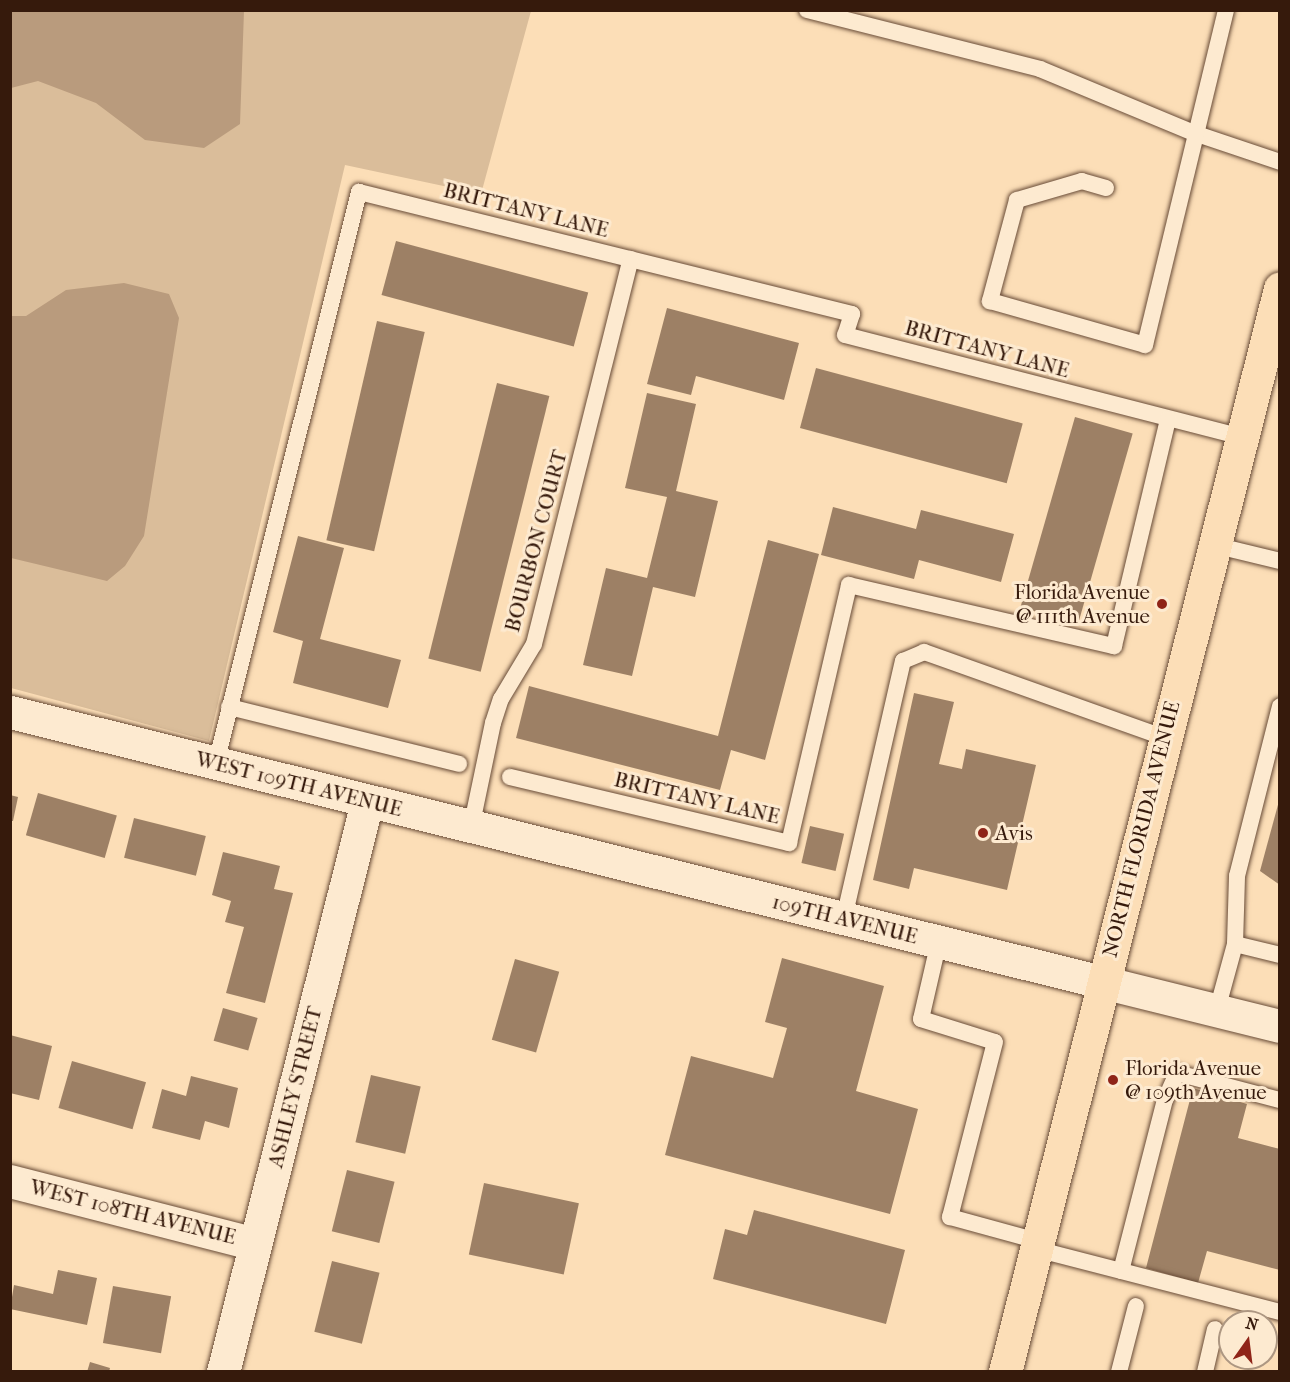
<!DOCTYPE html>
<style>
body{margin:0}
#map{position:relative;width:1290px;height:1382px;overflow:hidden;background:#fcdeb7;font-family:"IM FELL French Canon",serif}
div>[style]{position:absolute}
.green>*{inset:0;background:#dabd9a}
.water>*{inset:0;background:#b99b7d}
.building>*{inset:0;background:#9d8065;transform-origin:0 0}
.roads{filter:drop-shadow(0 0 2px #684b37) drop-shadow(0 0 2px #684b37)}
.service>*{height:16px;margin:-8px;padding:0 8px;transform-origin:8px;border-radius:8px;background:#fdead0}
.minor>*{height:33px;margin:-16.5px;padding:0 16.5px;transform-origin:16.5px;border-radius:16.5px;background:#fdead0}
.tertiary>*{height:33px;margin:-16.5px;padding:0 16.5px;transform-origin:16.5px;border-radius:16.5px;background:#fdead0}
.primary>*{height:33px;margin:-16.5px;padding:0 16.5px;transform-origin:16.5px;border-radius:16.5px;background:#fcdeb7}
.dots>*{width:16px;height:16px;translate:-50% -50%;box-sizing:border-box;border:3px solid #fdead0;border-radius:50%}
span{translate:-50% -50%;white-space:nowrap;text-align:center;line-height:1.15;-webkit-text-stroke:6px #fdead0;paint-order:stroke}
.street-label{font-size:21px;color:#361a0c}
.poi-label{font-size:21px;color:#361a0c}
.right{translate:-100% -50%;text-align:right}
.left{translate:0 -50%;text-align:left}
.frame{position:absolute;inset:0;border:12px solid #361a0c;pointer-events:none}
.north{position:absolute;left:1218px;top:1310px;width:60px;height:60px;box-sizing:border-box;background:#fdead0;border:2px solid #ad9782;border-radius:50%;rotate:14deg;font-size:16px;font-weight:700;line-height:24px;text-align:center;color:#361a0c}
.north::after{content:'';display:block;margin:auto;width:21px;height:27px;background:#8f2418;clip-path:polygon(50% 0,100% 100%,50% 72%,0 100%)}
</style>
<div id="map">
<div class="green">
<div style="clip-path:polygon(10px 11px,531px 11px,481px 194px,345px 165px,209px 741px,11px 688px)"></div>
</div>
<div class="water">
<div style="clip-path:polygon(10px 11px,244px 11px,240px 124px,204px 148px,145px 140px,96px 103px,38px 81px,11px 88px)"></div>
<div style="clip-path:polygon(124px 283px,169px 294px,179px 318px,144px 536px,125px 566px,107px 581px,11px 558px,11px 316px,26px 316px,66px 290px)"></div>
</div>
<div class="building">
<div style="left:396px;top:241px;width:199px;height:56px;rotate:15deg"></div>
<div style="clip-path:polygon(667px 308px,799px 343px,784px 400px,696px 376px,691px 395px,647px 384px)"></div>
<div style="left:377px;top:321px;width:49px;height:225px;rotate:13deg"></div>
<div style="left:816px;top:368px;width:214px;height:62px;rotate:15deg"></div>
<div style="left:497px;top:383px;width:54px;height:284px;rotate:14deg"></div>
<div style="clip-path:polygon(647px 393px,696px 404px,676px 491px,718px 501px,695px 597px,653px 587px,632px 676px,583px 665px,606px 568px,647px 578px,667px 497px,625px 488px)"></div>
<div style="left:1075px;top:417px;width:60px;height:198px;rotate:16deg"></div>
<div style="clip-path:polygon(833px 507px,916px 529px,921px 510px,1014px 534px,1001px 582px,919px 560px,914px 579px,821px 555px)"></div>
<div style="clip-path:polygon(298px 536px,344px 548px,320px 639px,401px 660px,388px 708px,293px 683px,303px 641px,273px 632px)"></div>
<div style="clip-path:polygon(768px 540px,819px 554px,765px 760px,731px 750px,720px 790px,516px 738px,529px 686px,718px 736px)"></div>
<div style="clip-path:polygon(914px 693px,954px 702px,939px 764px,962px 769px,966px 749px,1036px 765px,1007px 890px,914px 868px,909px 889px,873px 880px)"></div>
<div style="left:38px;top:793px;width:82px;height:44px;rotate:16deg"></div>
<div style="clip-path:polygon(10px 795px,18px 797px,13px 821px,10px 821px)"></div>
<div style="clip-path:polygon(1279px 801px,1280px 802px,1280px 885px,1260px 871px)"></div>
<div style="left:134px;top:818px;width:74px;height:41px;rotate:14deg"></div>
<div style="left:810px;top:826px;width:35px;height:38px;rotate:13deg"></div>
<div style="clip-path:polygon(223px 852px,280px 866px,274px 889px,293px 893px,265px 1003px,226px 993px,244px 927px,225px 922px,231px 901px,212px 895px)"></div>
<div style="clip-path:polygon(782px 958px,884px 986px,856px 1091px,918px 1109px,890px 1214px,665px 1155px,691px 1056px,773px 1078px,787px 1028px,765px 1022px)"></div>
<div style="left:515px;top:959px;width:46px;height:84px;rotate:16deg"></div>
<div style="left:223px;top:1008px;width:36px;height:34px;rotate:16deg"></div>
<div style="clip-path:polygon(10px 1035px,52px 1046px,39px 1100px,10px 1093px)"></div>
<div style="left:72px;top:1061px;width:77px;height:49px;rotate:16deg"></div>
<div style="left:371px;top:1075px;width:51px;height:69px;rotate:13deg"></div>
<div style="clip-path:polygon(191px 1076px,238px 1088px,229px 1128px,205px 1121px,200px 1140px,152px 1128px,162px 1089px,186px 1096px)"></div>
<div style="clip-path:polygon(1193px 1088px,1247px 1104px,1238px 1138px,1280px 1149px,1280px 1270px,1207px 1251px,1198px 1283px,1146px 1268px)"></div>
<div style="left:347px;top:1170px;width:49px;height:63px;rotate:14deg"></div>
<div style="left:484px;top:1183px;width:97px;height:73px;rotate:12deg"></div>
<div style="clip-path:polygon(754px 1210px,905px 1250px,886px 1324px,713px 1279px,725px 1229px,747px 1235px)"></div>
<div style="left:332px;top:1261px;width:49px;height:73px;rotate:14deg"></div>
<div style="clip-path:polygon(58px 1270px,97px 1278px,87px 1325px,10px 1309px,14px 1285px,53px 1294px)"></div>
<div style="left:113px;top:1286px;width:59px;height:58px;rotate:10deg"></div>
<div style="clip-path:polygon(90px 1362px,110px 1368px,109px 1372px,87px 1372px)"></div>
</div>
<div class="roads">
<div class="service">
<div style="left:807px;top:10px;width:240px;rotate:14.2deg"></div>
<div style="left:1040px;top:69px;width:167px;rotate:22.6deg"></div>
<div style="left:1194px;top:133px;width:91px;rotate:18.6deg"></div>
<div style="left:1106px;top:188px;width:25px;rotate:-164deg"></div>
<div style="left:1082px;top:181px;width:68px;rotate:163.7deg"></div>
<div style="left:1017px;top:200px;width:105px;rotate:105deg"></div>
<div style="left:990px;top:301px;width:161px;rotate:15.8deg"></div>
<div style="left:1145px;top:345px;width:345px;rotate:-76.4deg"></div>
<div style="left:1214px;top:545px;width:68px;rotate:13.6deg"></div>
<div style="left:229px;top:707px;width:237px;rotate:13.9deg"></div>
<div style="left:216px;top:763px;width:589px;rotate:-75.94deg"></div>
<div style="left:359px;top:192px;width:508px;rotate:13.9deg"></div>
<div style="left:852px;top:314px;width:22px;rotate:108deg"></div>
<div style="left:845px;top:335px;width:410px;rotate:14.4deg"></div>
<div style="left:510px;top:777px;width:287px;rotate:13.3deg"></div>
<div style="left:789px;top:843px;width:265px;rotate:-76.9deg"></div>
<div style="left:849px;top:585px;width:272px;rotate:13deg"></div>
<div style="left:1114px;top:646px;width:233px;rotate:-76.6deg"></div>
<div style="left:471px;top:828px;width:107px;rotate:-78.2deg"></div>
<div style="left:493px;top:723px;width:25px;rotate:-72deg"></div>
<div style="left:501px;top:699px;width:64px;rotate:-59deg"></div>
<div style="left:534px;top:644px;width:397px;rotate:-75.9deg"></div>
<div style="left:844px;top:918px;width:264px;rotate:-77.1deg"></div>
<div style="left:903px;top:661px;width:23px;rotate:-23deg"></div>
<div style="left:924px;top:652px;width:256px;rotate:19.6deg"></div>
<div style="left:939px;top:941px;width:80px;rotate:103deg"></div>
<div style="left:921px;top:1019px;width:77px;rotate:17.3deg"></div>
<div style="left:995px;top:1042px;width:181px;rotate:104.4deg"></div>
<div style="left:950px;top:1217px;width:91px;rotate:15.3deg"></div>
<div style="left:1235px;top:944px;width:46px;rotate:13.7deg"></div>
<div style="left:1217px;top:1010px;width:68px;rotate:-74.7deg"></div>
<div style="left:1235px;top:944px;width:68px;rotate:-88.3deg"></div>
<div style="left:1237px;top:876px;width:175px;rotate:-75.8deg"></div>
<div style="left:1036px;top:1249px;width:252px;rotate:14.5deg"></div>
<div style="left:1121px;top:1271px;width:177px;rotate:-75.6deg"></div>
<div style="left:1165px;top:1100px;width:30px;rotate:-66deg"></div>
<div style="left:1177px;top:1073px;width:106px;rotate:14.7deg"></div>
<div style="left:1119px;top:1372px;width:68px;rotate:-75.6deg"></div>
<div style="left:1205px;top:1372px;width:44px;rotate:-76.9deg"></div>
</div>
<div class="minor">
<div style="left:1102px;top:982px;width:183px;rotate:13.9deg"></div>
<div style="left:10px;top:1181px;width:253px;rotate:14.4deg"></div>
<div style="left:223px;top:1372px;width:588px;rotate:-75.82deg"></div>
</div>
<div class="tertiary">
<div style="left:10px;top:712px;width:1125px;rotate:13.89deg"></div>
</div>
<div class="primary">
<div style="left:1005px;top:1372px;width:1118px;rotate:-75.76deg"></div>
</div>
</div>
<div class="dots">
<div style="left:1162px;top:604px;background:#8f2418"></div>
<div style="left:983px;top:833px;background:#8f2418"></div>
<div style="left:1113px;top:1080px;background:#8f2418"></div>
</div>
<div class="street-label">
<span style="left:526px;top:210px;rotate:14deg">BRITTANY LANE</span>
<span style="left:987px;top:349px;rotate:15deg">BRITTANY LANE</span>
<span style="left:536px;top:541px;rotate:-75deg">BOURBON COURT</span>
<span style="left:299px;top:784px;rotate:14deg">WEST 109TH AVENUE</span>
<span style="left:697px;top:798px;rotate:13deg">BRITTANY LANE</span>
<span style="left:1141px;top:829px;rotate:-76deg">NORTH FLORIDA AVENUE</span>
<span style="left:845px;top:919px;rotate:14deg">109TH AVENUE</span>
<span style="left:295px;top:1087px;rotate:-76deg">ASHLEY STREET</span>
<span style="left:133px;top:1212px;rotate:14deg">WEST 108TH AVENUE</span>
</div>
<div class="poi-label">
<span class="right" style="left:1150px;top:604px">Florida Avenue<br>@ 111th Avenue</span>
<span class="left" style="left:995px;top:833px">Avis</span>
<span class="left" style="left:1125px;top:1080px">Florida Avenue<br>@ 109th Avenue</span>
</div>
<div class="frame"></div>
<div class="north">N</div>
</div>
